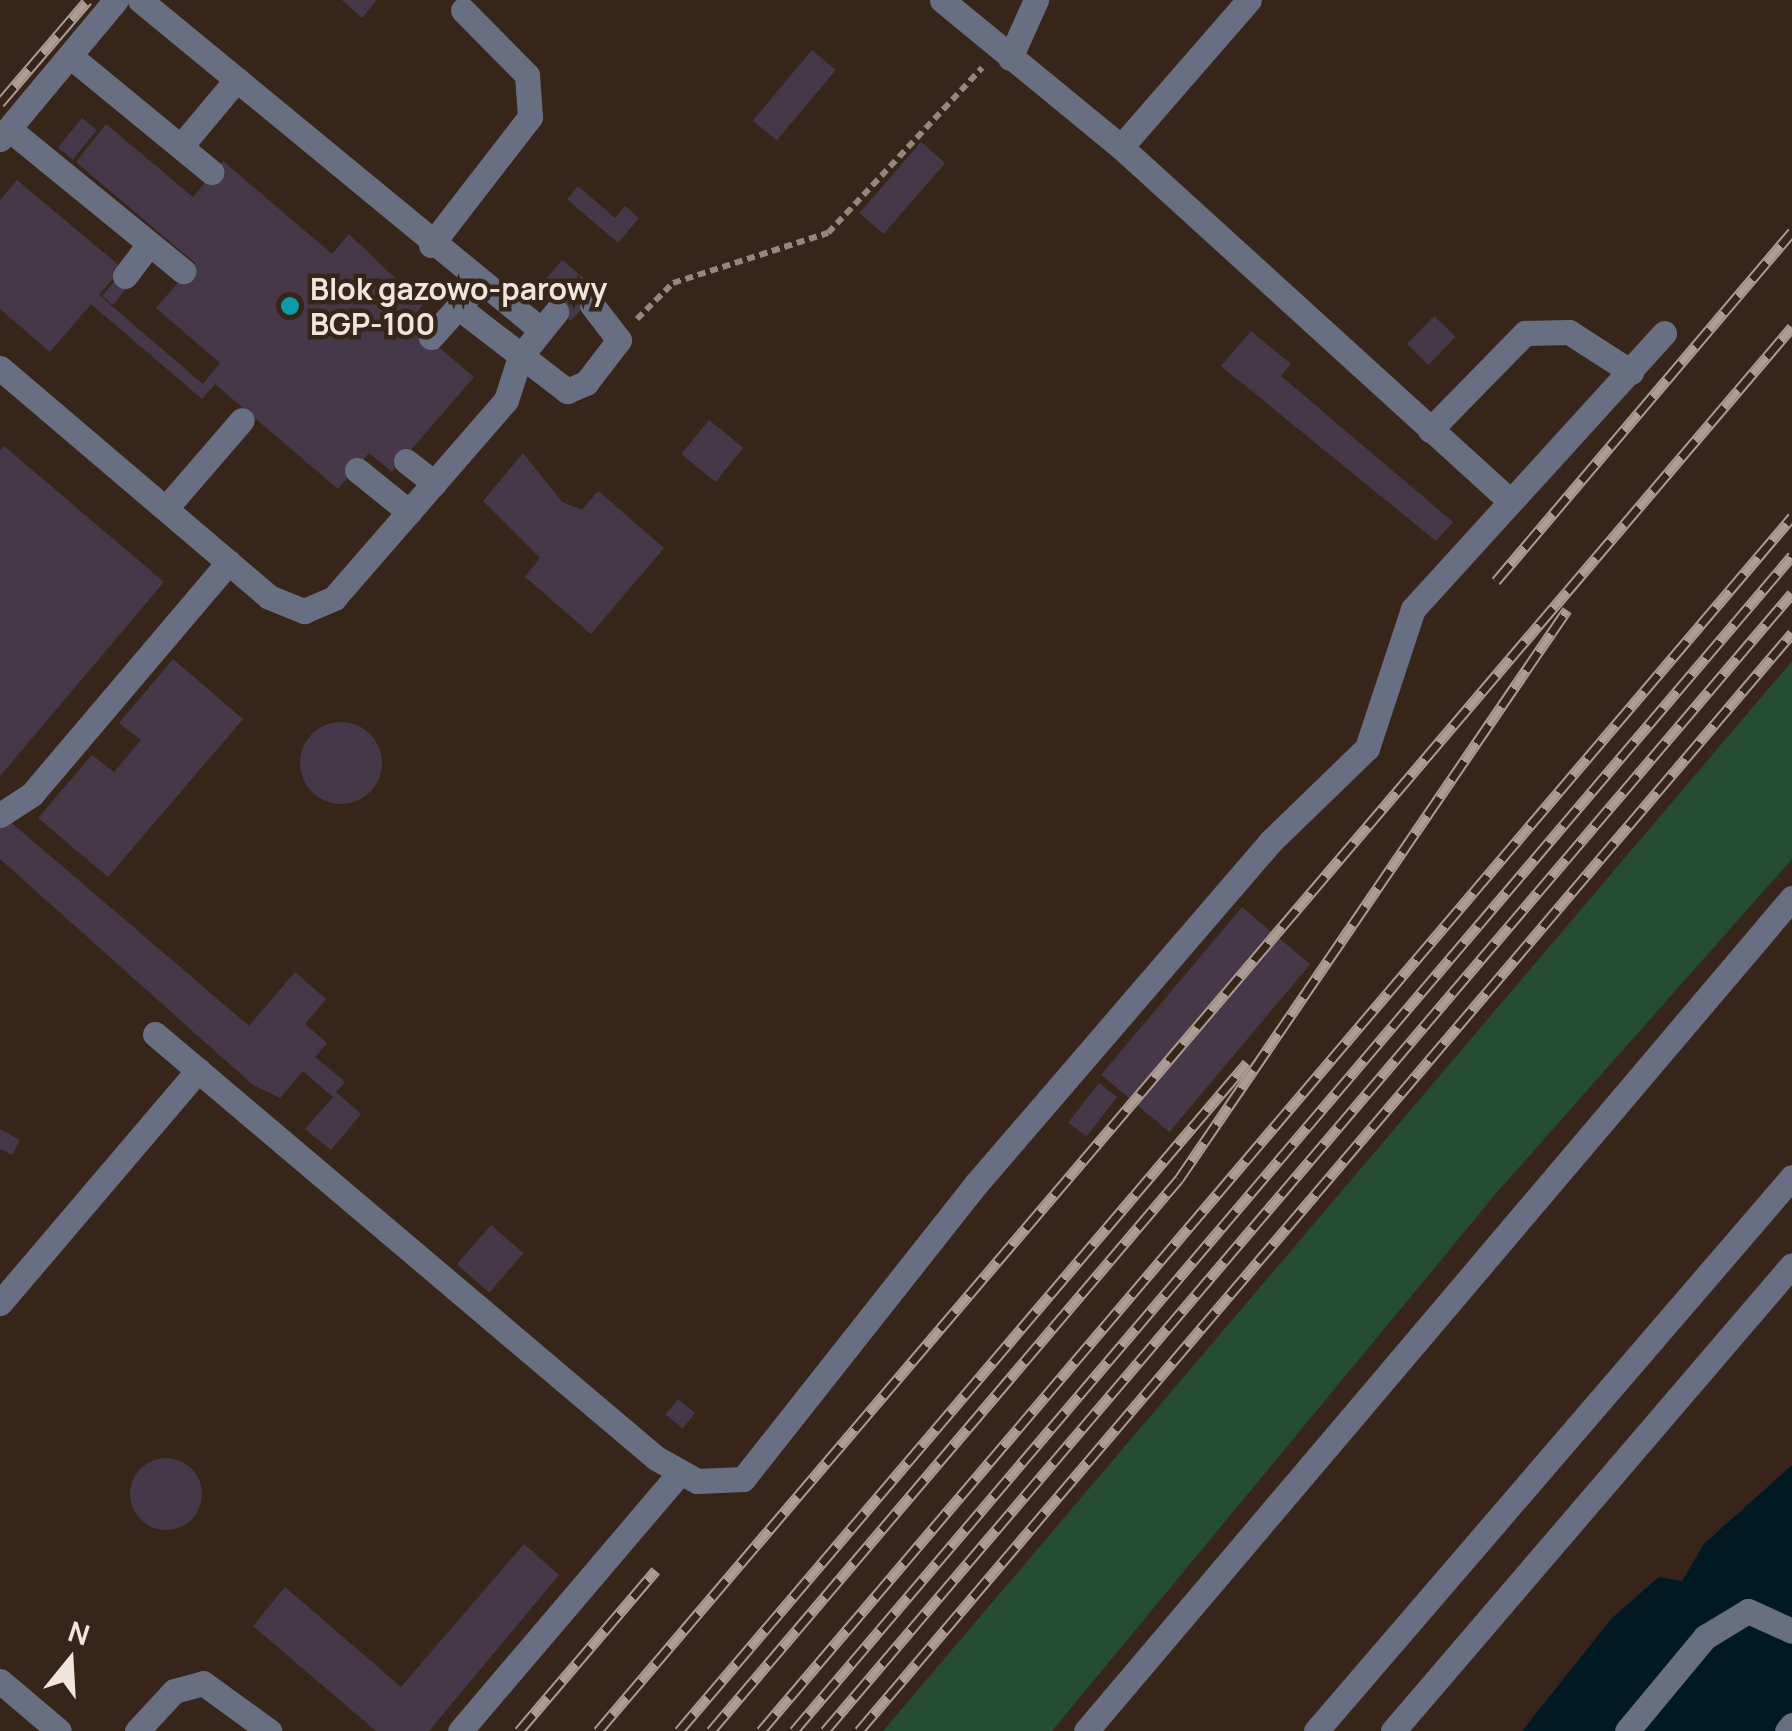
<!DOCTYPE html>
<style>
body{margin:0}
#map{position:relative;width:1792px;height:1731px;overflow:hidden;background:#382519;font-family:Manrope,sans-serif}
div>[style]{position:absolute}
.green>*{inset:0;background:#264c34}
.water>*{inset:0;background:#001922}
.building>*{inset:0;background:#473849;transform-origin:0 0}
.round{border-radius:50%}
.path>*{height:6px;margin-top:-3px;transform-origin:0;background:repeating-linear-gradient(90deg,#96867c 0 8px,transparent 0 13px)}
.minor>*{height:25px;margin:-12.5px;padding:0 12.5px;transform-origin:12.5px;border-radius:12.5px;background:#696f82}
.rail>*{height:11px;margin-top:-5.5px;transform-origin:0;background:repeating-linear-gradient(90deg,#382519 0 22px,#ac9c93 0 44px);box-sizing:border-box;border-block:2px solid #ac9c93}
.dots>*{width:28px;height:28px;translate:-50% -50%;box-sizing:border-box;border:5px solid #382519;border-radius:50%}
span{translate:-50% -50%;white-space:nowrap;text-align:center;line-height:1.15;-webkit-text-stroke:9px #382519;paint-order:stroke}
.poi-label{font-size:30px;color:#f2e5dd;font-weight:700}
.left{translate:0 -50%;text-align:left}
.north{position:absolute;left:20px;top:1611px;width:100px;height:100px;-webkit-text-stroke:8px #382519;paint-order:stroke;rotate:18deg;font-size:28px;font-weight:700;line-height:40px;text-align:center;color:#f2e5dd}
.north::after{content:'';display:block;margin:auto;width:35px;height:45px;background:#f2e5dd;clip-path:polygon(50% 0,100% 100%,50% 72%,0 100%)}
</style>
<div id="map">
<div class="green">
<div style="clip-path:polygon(1792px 661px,1792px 859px,1498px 1191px,1052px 1731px,883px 1731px)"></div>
</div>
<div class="water">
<div style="clip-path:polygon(1792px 1465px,1792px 1731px,1522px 1731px,1612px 1618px,1659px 1577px,1682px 1581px,1704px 1544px)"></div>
</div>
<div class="building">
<div style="clip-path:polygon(342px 0,377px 0,362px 18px)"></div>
<div style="left:812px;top:50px;width:31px;height:92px;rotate:40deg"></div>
<div style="left:82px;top:118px;width:19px;height:38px;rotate:39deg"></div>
<div style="clip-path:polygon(106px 124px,193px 197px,223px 161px,332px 254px,349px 234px,423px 305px,409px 322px,474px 377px,392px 472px,369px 453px,338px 489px,215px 384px,202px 399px,91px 304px,50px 352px,0 309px,0 200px,17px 180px,122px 268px,99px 295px,203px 384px,220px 363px,156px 308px,195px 263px,76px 162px)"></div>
<div style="left:921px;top:142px;width:32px;height:94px;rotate:41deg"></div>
<div style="clip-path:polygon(578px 186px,615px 218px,625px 206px,639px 218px,618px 243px,567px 199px)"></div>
<div style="clip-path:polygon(562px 260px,598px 290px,571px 321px,545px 298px,555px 288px,545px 280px)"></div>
<div style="left:116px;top:279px;width:14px;height:22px;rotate:39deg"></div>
<div style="left:1434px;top:316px;width:30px;height:39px;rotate:44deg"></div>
<div style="clip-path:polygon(1251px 331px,1291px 364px,1281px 376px,1453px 522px,1436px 541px,1221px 366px)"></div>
<div style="left:709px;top:420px;width:44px;height:44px;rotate:39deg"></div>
<div style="clip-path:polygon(4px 446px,164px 582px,0 776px,0 451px)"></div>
<div style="clip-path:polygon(523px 453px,562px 502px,582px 510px,598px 491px,664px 548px,591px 634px,525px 577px,540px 558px,483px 501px)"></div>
<div style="clip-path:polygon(173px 659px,243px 719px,108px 877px,38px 818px,92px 755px,114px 772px,141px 740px,119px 723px)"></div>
<div class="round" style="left:300px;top:722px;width:82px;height:82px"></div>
<div style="clip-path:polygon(0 813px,249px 1026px,295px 972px,326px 999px,305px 1024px,327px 1043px,315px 1057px,345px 1082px,336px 1092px,361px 1114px,331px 1150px,305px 1129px,333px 1097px,303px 1071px,280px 1098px,253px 1085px,0 859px)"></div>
<div style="left:1242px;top:907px;width:89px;height:219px;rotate:40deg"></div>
<div style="left:1099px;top:1083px;width:23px;height:50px;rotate:38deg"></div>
<div style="clip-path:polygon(0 1129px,20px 1140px,12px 1155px,0 1149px)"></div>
<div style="left:491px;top:1225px;width:43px;height:52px;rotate:41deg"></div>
<div style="left:678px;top:1399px;width:22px;height:20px;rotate:39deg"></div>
<div class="round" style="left:130px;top:1458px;width:72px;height:72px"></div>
<div style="clip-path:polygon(524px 1544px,559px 1575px,429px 1731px,376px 1731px,253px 1626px,285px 1587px,401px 1687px)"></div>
</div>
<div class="path">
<div style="left:637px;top:319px;width:51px;rotate:-45deg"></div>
<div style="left:673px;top:283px;width:163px;rotate:-17.9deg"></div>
<div style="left:828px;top:233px;width:226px;rotate:-47deg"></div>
</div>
<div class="minor">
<div style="left:140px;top:0;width:519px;rotate:39.45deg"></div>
<div style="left:942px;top:0;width:232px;rotate:39.4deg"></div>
<div style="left:1121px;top:147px;width:525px;rotate:42.3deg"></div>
<div style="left:70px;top:56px;width:183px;rotate:39.4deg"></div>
<div style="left:1010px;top:58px;width:64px;rotate:-65.9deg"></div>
<div style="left:9px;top:129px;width:225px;rotate:39.2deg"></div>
<div style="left:0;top:139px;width:181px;rotate:-50.2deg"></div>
<div style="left:181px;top:146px;width:87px;rotate:-50.1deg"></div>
<div style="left:1121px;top:147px;width:195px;rotate:-49deg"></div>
<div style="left:431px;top:245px;width:162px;rotate:-52.3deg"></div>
<div style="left:530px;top:117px;width:42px;rotate:-94.1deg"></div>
<div style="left:527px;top:75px;width:91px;rotate:-134.6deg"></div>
<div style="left:125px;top:276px;width:40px;rotate:-53deg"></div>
<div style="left:458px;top:307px;width:138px;rotate:37.6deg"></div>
<div style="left:567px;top:391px;width:21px;rotate:-23deg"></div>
<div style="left:586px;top:383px;width:54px;rotate:-52.5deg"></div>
<div style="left:619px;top:340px;width:44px;rotate:-127.6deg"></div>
<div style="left:431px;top:337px;width:55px;rotate:-47.9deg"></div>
<div style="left:0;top:368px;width:353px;rotate:40.4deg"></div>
<div style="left:269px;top:597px;width:38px;rotate:22deg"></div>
<div style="left:304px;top:611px;width:33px;rotate:-23deg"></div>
<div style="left:334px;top:598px;width:262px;rotate:-49deg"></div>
<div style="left:506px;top:400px;width:45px;rotate:-72deg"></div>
<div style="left:520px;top:357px;width:58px;rotate:-51.3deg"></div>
<div style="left:1430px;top:430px;width:136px;rotate:-45.6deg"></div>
<div style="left:1525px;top:333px;width:44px;rotate:-1.3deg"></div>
<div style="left:1569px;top:332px;width:74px;rotate:32.8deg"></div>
<div style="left:406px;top:461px;width:36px;rotate:38deg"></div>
<div style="left:357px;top:470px;width:67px;rotate:38.9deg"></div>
<div style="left:166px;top:508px;width:116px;rotate:-49.2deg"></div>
<div style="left:0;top:815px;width:38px;rotate:-33deg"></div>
<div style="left:32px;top:794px;width:304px;rotate:-49.7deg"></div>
<div style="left:155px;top:1034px;width:656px;rotate:40.24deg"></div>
<div style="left:656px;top:1458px;width:47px;rotate:29.3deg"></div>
<div style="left:697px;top:1481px;width:46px;rotate:-2.5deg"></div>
<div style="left:743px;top:1479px;width:376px;rotate:-51.7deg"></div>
<div style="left:976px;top:1184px;width:451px;rotate:-49.3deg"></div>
<div style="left:1270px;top:842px;width:135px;rotate:-44.1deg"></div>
<div style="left:1367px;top:748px;width:146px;rotate:-71.7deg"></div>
<div style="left:1413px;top:609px;width:373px;rotate:-47.7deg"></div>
<div style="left:0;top:1303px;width:306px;rotate:-49.6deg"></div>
<div style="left:0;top:1681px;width:77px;rotate:40.3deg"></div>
<div style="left:137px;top:1731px;width:54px;rotate:-47.2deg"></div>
<div style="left:174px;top:1691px;width:30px;rotate:-15deg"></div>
<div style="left:203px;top:1683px;width:82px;rotate:36deg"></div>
<div style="left:460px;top:1731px;width:338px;rotate:-49.6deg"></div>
<div style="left:1086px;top:1731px;width:1092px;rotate:-49.72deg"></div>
<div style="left:1316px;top:1731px;width:730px;rotate:-49.33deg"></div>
<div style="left:1393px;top:1731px;width:613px;rotate:-49.43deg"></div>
<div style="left:1627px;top:1731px;width:122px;rotate:-50.3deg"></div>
<div style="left:1705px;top:1637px;width:50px;rotate:-31.2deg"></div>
<div style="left:1748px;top:1611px;width:48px;rotate:24.4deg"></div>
<div style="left:1787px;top:1731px;width:8px;rotate:-50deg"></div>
</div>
<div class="rail">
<div style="left:0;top:103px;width:135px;rotate:-49.5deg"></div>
<div style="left:1496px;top:581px;width:458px;rotate:-49.7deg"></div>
<div style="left:519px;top:1731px;width:211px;rotate:-49.6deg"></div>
<div style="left:598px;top:1731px;width:1843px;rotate:-49.62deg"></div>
<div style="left:679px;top:1731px;width:877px;rotate:-49.63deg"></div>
<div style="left:711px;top:1731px;width:724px;rotate:-49.71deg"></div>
<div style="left:1179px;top:1179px;width:689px;rotate:-55.71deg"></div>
<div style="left:761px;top:1731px;width:1593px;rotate:-49.66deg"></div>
<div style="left:794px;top:1731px;width:1542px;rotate:-49.66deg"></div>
<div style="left:825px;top:1731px;width:1493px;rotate:-49.64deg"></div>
<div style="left:859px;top:1731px;width:1441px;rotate:-49.64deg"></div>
</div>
<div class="dots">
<div style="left:290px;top:306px;background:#0f9aa8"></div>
</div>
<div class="poi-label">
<span class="left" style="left:310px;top:306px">Blok gazowo-parowy<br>BGP-100</span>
</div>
<div class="north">N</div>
</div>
